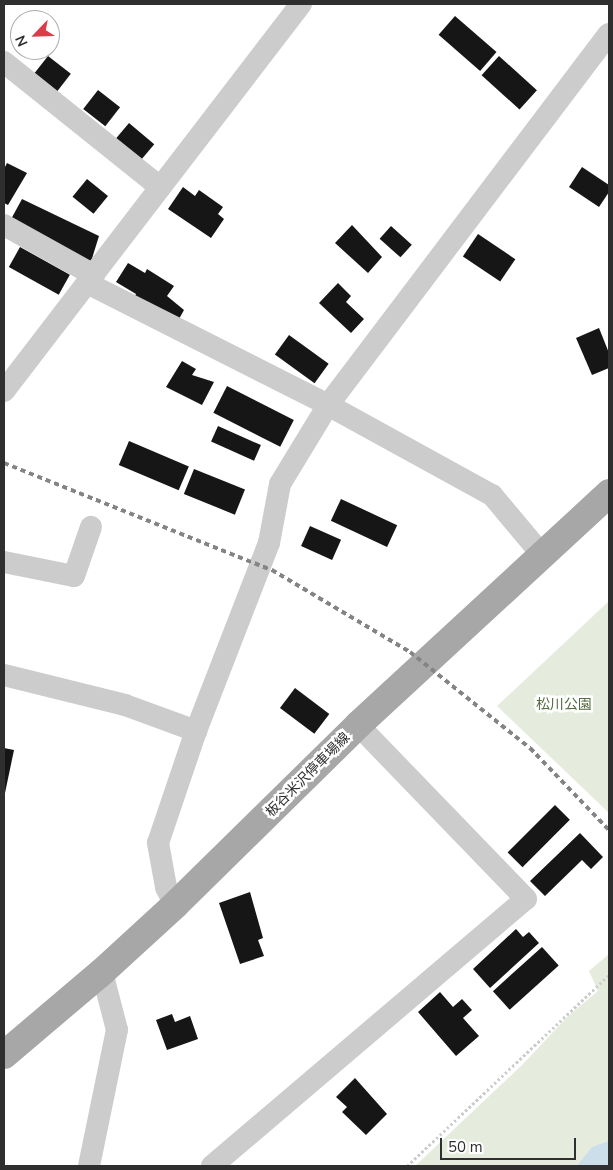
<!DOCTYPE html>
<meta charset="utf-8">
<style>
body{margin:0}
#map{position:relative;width:613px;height:1170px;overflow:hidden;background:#fff;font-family:"Nunito Sans","Noto Sans JP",sans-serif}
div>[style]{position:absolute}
.green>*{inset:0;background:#e5ecde}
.water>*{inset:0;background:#ccdeea}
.building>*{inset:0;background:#161616;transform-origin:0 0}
.path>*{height:3px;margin-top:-1.5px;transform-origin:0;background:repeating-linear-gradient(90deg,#ccc 0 2.5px,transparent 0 5px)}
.minor>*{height:22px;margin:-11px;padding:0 11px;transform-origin:11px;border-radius:11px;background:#ccc}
.major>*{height:28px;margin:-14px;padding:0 14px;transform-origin:14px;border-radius:14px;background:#a7a7a7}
.rail>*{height:4px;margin-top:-2px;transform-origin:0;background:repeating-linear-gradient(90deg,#848484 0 5px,transparent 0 9px)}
span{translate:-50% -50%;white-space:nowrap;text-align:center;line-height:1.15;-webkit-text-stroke:5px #fff;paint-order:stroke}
.park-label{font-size:14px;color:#53693f}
.street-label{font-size:14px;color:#2f2f2f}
.frame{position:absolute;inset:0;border:5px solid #2f2f2f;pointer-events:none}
.north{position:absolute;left:10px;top:10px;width:50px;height:50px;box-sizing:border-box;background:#fff;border:1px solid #acacac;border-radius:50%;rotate:246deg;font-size:14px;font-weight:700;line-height:20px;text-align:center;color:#2f2f2f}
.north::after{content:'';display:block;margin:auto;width:18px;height:22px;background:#dc3c48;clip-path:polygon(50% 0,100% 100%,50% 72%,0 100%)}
.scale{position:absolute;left:440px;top:1138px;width:136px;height:22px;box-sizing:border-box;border:2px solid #2f2f2f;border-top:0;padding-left:6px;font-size:15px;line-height:18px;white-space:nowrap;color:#2f2f2f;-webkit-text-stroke:4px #fff;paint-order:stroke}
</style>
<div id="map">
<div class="green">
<div style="clip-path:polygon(609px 601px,609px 813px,497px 706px)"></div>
<div style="clip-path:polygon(609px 954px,609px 1166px,415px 1166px,523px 1064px,568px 1016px,598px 991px,589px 971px)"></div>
</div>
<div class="water">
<div style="clip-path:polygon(609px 1141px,609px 1166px,577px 1166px,592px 1147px)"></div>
</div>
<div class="building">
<div style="left:455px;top:16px;width:55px;height:25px;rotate:41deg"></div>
<div style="left:48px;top:56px;width:29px;height:23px;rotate:38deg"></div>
<div style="left:499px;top:56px;width:51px;height:26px;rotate:42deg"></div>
<div style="left:98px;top:90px;width:28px;height:24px;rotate:38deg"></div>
<div style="left:129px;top:123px;width:33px;height:21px;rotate:40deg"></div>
<div style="clip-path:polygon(7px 163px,27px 173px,8px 205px,4px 203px,4px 169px)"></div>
<div style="clip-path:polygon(582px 167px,609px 185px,609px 192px,599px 207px,569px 187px)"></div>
<div style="left:87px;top:179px;width:27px;height:23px;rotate:39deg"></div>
<div style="clip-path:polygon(183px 187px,195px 196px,199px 190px,223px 207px,218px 214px,224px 219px,211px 238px,168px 209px)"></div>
<div style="clip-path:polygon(22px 199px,99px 236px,90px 265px,10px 221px)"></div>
<div style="clip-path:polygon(352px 225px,382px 257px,368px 273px,335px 243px)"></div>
<div style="left:391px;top:226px;width:28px;height:17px;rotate:42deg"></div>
<div style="left:478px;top:234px;width:45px;height:27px;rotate:34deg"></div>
<div style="left:20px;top:247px;width:57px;height:23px;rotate:29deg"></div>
<div style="clip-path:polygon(128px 263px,145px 273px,147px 269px,174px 286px,167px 296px,184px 310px,179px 319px,133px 300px,136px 294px,116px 282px)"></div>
<div style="clip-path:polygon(338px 283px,351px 296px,346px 302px,364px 319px,351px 333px,319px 303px)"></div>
<div style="clip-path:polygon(599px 328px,609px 353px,609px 368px,592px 375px,576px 338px)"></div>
<div style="left:289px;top:335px;width:49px;height:24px;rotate:36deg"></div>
<div style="clip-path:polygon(182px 361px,196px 369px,192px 375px,214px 382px,202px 405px,166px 387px)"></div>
<div style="left:227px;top:386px;width:75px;height:30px;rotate:27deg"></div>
<div style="left:218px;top:426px;width:47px;height:17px;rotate:24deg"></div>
<div style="left:129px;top:441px;width:65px;height:26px;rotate:23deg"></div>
<div style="left:194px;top:469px;width:55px;height:27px;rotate:22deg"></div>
<div style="left:341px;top:499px;width:62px;height:24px;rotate:25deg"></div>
<div style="left:310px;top:526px;width:34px;height:22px;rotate:24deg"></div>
<div style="left:295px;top:688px;width:43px;height:25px;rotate:37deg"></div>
<div style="clip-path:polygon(4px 748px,14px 750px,5px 793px,4px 793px)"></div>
<div style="left:555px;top:805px;width:21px;height:67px;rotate:45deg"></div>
<div style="clip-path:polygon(580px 833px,603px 857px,591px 869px,582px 860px,545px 896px,530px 881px)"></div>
<div style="clip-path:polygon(250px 892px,263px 938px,258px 940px,264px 956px,240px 964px,219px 903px)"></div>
<div style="clip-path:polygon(516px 929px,523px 937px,529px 932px,539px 943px,490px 988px,473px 969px)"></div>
<div style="left:542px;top:947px;width:25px;height:66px;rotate:48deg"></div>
<div style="clip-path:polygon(440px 992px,453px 1007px,462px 999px,472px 1010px,463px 1018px,479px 1036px,456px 1056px,418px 1012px)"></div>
<div style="clip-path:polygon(172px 1014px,175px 1022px,190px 1016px,198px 1039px,167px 1050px,156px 1020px)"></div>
<div style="clip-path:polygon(355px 1078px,387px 1114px,366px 1135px,342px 1112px,347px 1107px,336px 1097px)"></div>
</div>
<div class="path">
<div style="left:407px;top:1166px;width:278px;rotate:-43.4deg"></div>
</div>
<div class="minor">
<div style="left:4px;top:62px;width:200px;rotate:38.7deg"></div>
<div style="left:4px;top:225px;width:103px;rotate:29.1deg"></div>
<div style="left:87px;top:283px;width:270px;rotate:26.8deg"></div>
<div style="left:328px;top:405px;width:187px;rotate:28.8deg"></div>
<div style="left:492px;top:495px;width:80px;rotate:50.1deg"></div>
<div style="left:4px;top:391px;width:488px;rotate:-52.5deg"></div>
<div style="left:4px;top:562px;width:71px;rotate:11.3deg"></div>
<div style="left:74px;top:576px;width:52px;rotate:-70.9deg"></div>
<div style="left:4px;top:675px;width:125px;rotate:13.9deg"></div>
<div style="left:125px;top:705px;width:76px;rotate:20.1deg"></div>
<div style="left:175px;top:905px;width:20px;rotate:-117deg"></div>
<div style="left:166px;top:887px;width:45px;rotate:-100.3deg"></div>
<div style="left:158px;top:843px;width:118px;rotate:-71.3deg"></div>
<div style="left:196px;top:731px;width:202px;rotate:-68.8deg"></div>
<div style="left:269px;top:543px;width:60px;rotate:-79.4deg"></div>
<div style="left:280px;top:484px;width:92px;rotate:-58.7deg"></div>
<div style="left:328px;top:405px;width:465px;rotate:-52.9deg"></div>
<div style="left:89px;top:1166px;width:139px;rotate:-78.4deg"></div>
<div style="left:117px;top:1030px;width:60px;rotate:-104.5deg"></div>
<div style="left:212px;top:1166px;width:412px;rotate:-40.4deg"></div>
<div style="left:526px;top:899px;width:242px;rotate:-134deg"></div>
</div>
<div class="major">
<div style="left:4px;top:1055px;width:128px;rotate:-40.3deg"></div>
<div style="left:102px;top:972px;width:99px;rotate:-42.5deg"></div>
<div style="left:175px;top:905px;width:257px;rotate:-44.5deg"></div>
<div style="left:358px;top:725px;width:342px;rotate:-42.7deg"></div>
</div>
<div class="rail">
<div style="left:4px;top:463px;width:289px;rotate:21.8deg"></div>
<div style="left:272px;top:570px;width:161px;rotate:30.7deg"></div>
<div style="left:410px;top:652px;width:154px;rotate:38.7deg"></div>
<div style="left:530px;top:748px;width:114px;rotate:46.1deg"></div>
</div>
<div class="park-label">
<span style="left:564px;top:705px">松川公園</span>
</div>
<div class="street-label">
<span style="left:308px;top:775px;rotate:-45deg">板谷米沢停車場線</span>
</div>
<div class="frame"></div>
<div class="north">N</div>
<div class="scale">50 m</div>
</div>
